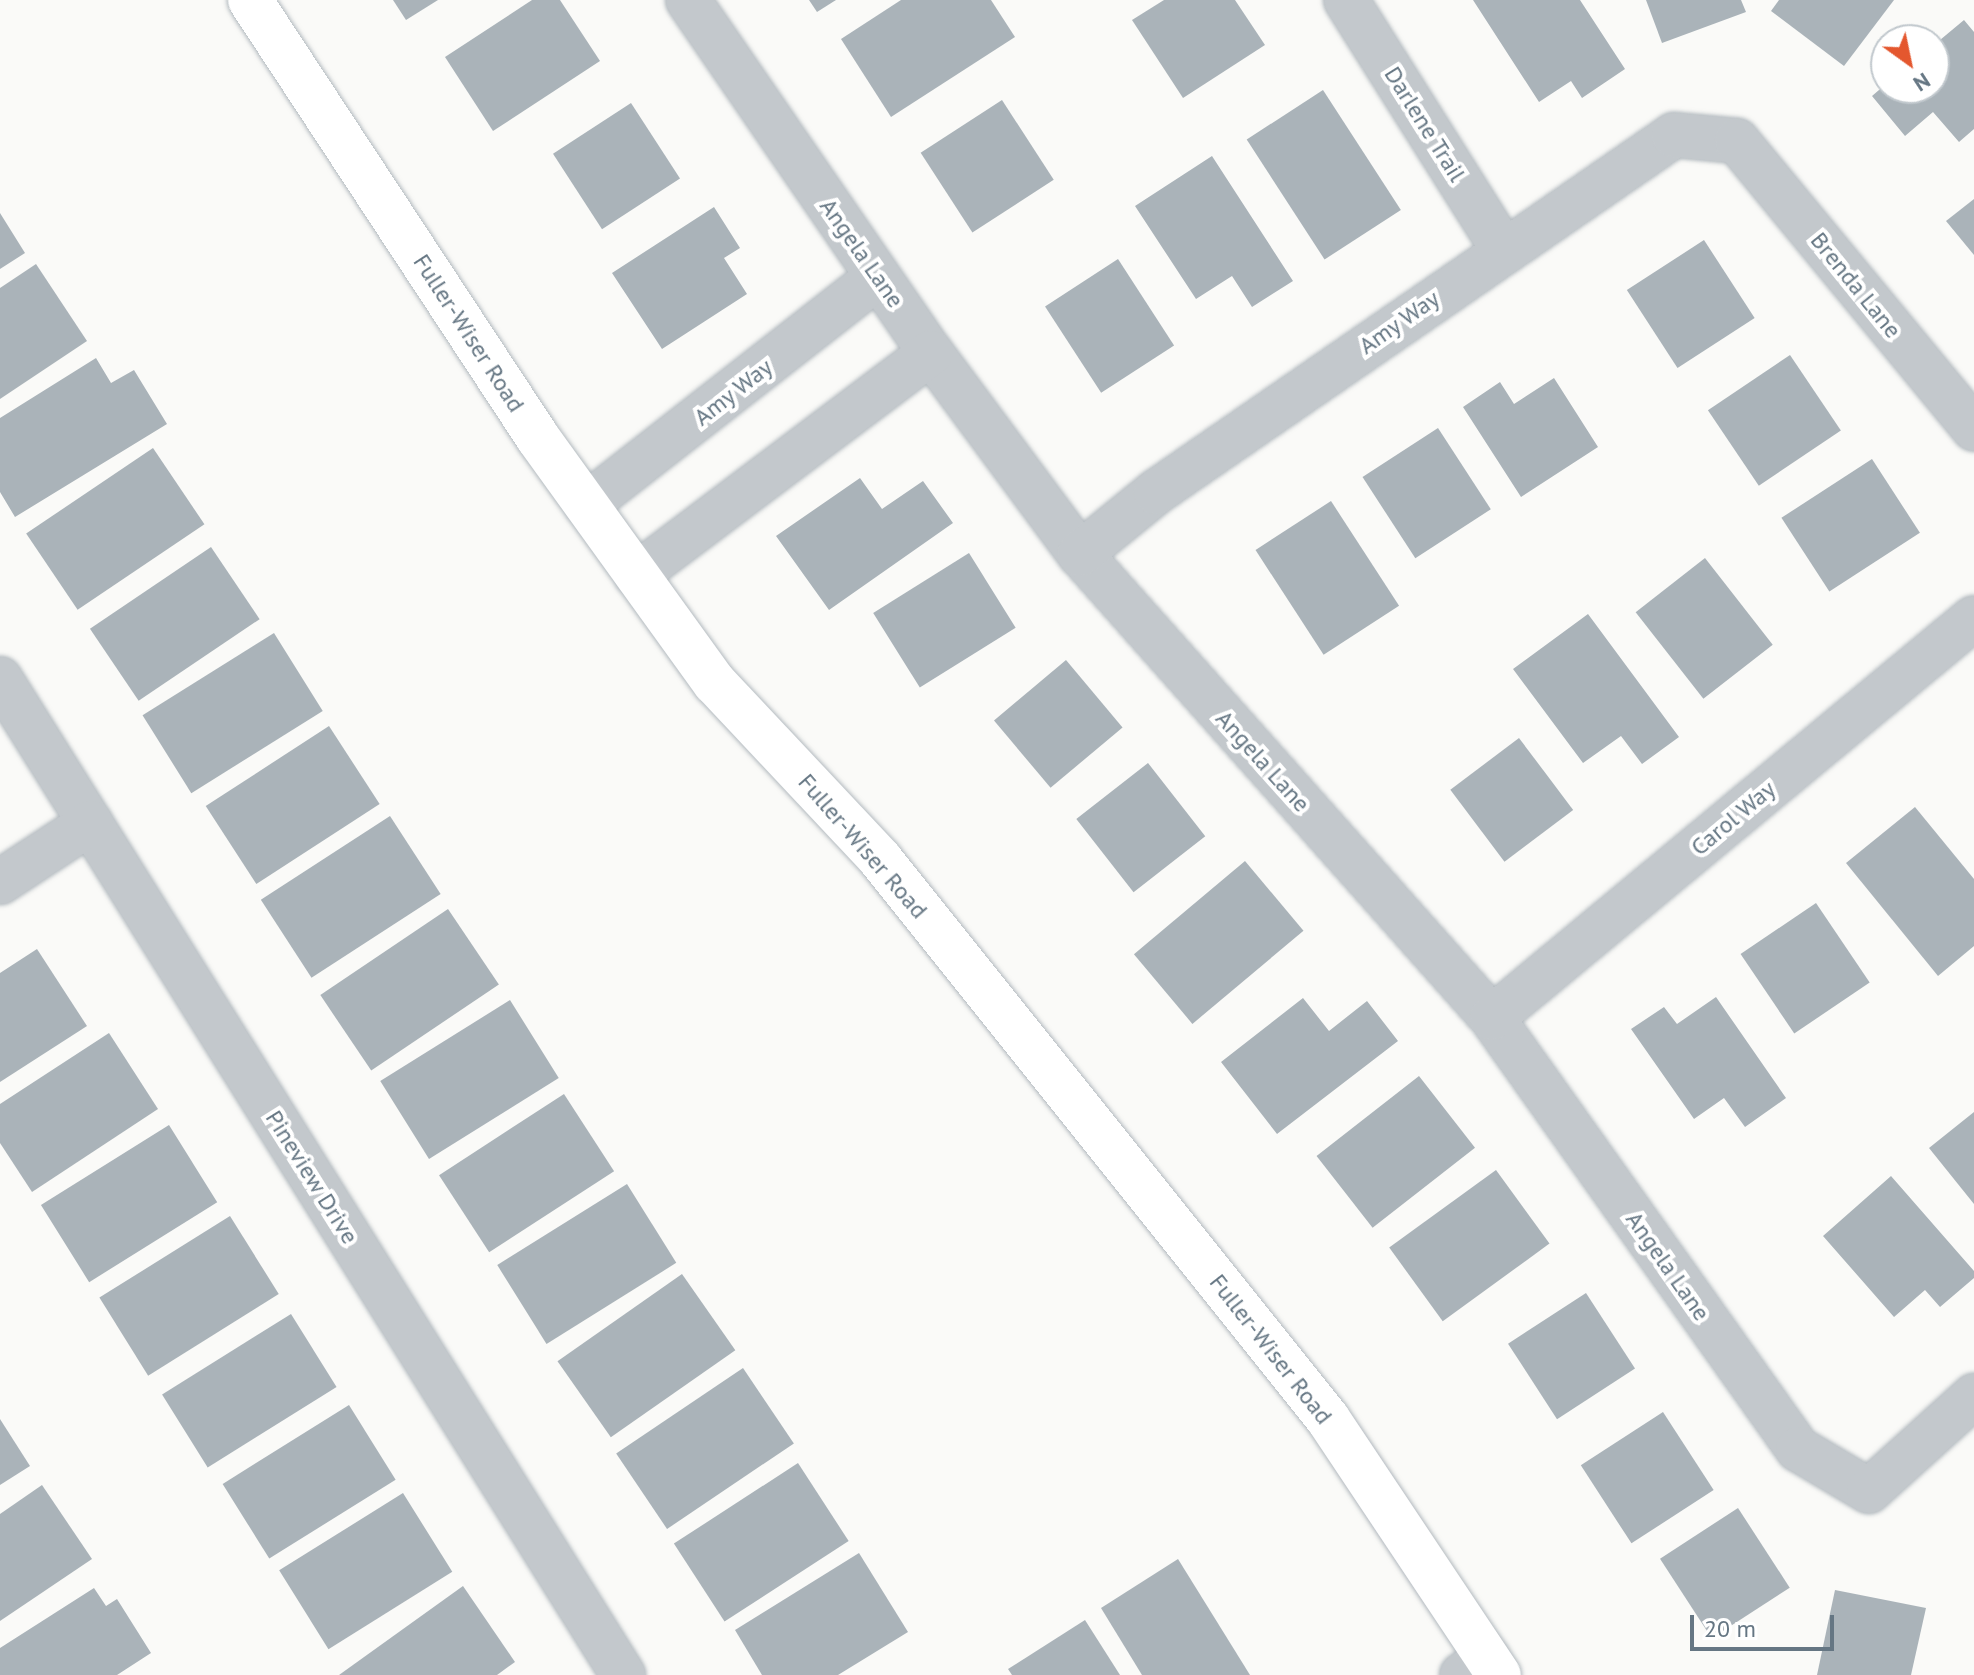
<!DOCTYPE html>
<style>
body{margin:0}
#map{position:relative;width:1974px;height:1675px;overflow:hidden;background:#fafaf8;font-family:"PT Sans",sans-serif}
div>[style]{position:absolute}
.building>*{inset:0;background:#aab3b9;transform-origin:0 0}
.roads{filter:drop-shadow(0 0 2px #b3babf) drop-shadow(0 0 2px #b3babf)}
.street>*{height:44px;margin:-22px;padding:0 22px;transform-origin:22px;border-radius:22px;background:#c3c8cc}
.secondary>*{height:44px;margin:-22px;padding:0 22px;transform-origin:22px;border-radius:22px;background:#fff}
span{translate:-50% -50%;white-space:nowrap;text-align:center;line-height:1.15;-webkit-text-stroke:8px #fff;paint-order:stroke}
.street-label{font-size:24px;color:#657683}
.north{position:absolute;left:1870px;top:24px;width:80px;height:80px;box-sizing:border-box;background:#fff;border:2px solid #c1c8cd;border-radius:50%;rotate:147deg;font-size:22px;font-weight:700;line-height:32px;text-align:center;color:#657683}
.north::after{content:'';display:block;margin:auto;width:28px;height:36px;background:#e4572e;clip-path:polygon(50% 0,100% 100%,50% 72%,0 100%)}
.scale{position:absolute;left:1690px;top:1615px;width:144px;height:36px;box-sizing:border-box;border:4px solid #657683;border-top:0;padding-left:10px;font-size:24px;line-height:28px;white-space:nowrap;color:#657683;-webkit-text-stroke:6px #fff;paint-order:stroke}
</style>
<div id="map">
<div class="building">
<div style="clip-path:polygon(393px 0,438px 0,406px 20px)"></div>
<div style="clip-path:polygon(532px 0,560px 0,600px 61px,493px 131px,445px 57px)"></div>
<div style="clip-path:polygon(809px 0,836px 0,817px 12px)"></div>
<div style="clip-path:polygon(901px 0,991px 0,1015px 37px,891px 117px,841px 39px)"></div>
<div style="clip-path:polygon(1164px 0,1235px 0,1265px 45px,1183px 98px,1132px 20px)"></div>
<div style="clip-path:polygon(1473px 0,1580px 0,1625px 69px,1582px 98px,1571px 81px,1539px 102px)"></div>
<div style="clip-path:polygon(1646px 0,1741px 0,1746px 12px,1662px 43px)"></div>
<div style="clip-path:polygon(1779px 0,1894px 0,1844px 66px,1771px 11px)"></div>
<div style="clip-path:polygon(1964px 20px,1974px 32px,1974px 129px,1959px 142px,1933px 112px,1905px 136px,1872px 96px,1886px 84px,1934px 88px,1934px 45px)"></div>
<div style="left:1323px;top:90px;width:143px;height:91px;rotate:57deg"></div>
<div style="left:1002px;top:100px;width:95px;height:97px;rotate:57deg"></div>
<div style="left:631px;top:103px;width:90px;height:93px;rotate:57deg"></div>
<div style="clip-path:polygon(1212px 156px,1293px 281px,1252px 307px,1232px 276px,1196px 299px,1135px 206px)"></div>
<div style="clip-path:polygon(1974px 199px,1974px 255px,1946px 221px)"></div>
<div style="clip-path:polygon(714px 207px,740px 248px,724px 258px,747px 294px,662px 349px,612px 273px)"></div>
<div style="clip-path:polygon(0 213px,25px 253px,0 269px)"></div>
<div style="left:1704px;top:240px;width:93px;height:92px;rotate:57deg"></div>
<div style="left:1118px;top:259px;width:103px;height:87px;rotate:57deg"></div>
<div style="clip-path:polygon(36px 264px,87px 341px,0 399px,0 288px)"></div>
<div style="left:1790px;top:355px;width:91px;height:99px;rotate:56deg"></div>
<div style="clip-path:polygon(96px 358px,111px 383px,134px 370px,167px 424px,15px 517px,0 492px,0 418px)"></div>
<div style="clip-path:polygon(1554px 378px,1598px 447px,1521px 497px,1463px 407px,1500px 382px,1514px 404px)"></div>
<div style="left:1438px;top:428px;width:97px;height:90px;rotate:57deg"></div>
<div style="left:153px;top:448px;width:92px;height:153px;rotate:56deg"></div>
<div style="left:1872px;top:459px;width:88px;height:108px;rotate:57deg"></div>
<div style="clip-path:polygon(860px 478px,882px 509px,923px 481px,953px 523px,829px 610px,776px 536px)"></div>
<div style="left:1331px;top:501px;width:125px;height:90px;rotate:57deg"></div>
<div style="left:211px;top:547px;width:87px;height:146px;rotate:56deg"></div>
<div style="left:969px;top:553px;width:88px;height:113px;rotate:58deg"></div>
<div style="left:1705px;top:558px;width:110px;height:88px;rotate:52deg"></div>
<div style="clip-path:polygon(1588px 614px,1679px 737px,1642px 764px,1621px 736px,1583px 763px,1513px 669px)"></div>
<div style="left:274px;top:633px;width:92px;height:155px;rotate:58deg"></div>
<div style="left:1066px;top:660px;width:88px;height:94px;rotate:50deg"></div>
<div style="left:329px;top:726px;width:93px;height:147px;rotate:57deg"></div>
<div style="left:1519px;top:738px;width:90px;height:86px;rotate:53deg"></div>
<div style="left:1148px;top:763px;width:93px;height:91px;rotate:52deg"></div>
<div style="clip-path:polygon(1915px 807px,1974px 879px,1974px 946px,1938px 976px,1846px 863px)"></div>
<div style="left:390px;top:816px;width:93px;height:154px;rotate:57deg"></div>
<div style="left:1245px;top:861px;width:91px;height:145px;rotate:50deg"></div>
<div style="left:1816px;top:903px;width:96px;height:91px;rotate:56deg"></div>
<div style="left:448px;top:909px;width:91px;height:154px;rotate:56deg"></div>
<div style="clip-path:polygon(37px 949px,87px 1026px,0 1082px,0 973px)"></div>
<div style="clip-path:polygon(1716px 997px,1786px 1098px,1745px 1127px,1724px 1098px,1694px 1119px,1631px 1029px,1664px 1007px,1677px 1024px)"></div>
<div style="clip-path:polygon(1303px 998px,1329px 1031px,1367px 1001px,1398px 1041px,1277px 1134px,1221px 1062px)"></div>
<div style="left:510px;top:1000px;width:92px;height:153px;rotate:58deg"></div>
<div style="clip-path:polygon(109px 1033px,158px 1109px,32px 1192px,0 1143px,0 1104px)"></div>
<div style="left:1419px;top:1076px;width:91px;height:130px;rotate:52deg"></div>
<div style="left:564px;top:1094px;width:92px;height:149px;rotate:57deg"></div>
<div style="clip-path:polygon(1974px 1112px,1974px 1204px,1929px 1148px)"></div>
<div style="left:169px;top:1125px;width:91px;height:151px;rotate:58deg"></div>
<div style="left:1496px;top:1170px;width:91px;height:132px;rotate:54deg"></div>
<div style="clip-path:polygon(1891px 1176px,1974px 1271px,1974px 1278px,1940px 1307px,1925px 1290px,1894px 1317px,1823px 1236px)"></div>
<div style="left:627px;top:1184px;width:93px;height:153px;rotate:58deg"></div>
<div style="left:230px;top:1216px;width:92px;height:154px;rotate:58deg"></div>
<div style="left:682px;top:1274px;width:93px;height:152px;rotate:55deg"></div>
<div style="left:1586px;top:1293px;width:90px;height:93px;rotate:57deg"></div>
<div style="left:291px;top:1314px;width:86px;height:152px;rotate:58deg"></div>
<div style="left:743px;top:1368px;width:91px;height:153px;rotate:56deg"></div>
<div style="left:349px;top:1405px;width:88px;height:149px;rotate:58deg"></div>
<div style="left:1663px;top:1412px;width:93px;height:98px;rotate:57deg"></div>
<div style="clip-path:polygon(0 1419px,30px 1466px,0 1485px)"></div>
<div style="left:798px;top:1463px;width:93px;height:148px;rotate:57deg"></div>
<div style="clip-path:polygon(42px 1485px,92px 1559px,0 1621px,0 1514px)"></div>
<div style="left:403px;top:1493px;width:93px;height:146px;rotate:58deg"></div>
<div style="left:1738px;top:1508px;width:95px;height:93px;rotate:57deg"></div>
<div style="clip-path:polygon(859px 1553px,908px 1632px,838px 1675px,762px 1675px,735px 1630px)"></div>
<div style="clip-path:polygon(1178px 1559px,1250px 1675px,1142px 1675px,1101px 1608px)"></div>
<div style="clip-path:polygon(463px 1586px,515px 1662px,497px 1675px,339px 1675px)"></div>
<div style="clip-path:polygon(94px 1588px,106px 1606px,117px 1599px,151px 1653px,117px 1675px,0 1675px,0 1648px)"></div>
<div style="clip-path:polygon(1835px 1590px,1926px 1608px,1911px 1675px,1817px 1675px)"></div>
<div style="clip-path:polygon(1085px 1620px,1120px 1675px,1012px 1675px,1008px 1669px)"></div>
</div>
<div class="roads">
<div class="street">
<div style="left:688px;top:0;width:429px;rotate:55.5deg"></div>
<div style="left:931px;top:353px;width:250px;rotate:53.5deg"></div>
<div style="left:1080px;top:554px;width:621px;rotate:48.4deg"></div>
<div style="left:1492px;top:1018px;width:529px;rotate:54.63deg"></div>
<div style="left:1798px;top:1449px;width:82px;rotate:30.6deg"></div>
<div style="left:1869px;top:1491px;width:142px;rotate:-42.1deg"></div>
<div style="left:1346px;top:0;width:294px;rotate:57.8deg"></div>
<div style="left:586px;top:505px;width:370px;rotate:-38deg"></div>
<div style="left:1080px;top:554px;width:98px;rotate:-39.2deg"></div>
<div style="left:1156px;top:492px;width:629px;rotate:-34.57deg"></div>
<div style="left:1674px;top:135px;width:63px;rotate:5.4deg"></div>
<div style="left:1737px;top:141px;width:373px;rotate:50.5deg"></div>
<div style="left:636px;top:575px;width:369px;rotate:-37deg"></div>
<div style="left:0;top:679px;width:1175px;rotate:57.97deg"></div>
<div style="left:0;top:882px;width:108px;rotate:-33.2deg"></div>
<div style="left:1492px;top:1018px;width:626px;rotate:-39.69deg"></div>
<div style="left:1462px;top:1675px;width:31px;rotate:-33deg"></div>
</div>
<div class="secondary">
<div style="left:250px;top:0;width:524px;rotate:56.67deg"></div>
<div style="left:538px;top:438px;width:302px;rotate:54.2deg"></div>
<div style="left:715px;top:683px;width:241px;rotate:46.8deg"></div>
<div style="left:880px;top:859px;width:717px;rotate:51.34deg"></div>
<div style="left:1328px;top:1419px;width:308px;rotate:56.3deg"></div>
</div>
</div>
<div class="street-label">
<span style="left:1425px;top:124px;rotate:58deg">Darlene Trail</span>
<span style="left:862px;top:253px;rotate:55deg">Angela Lane</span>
<span style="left:1856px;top:285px;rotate:51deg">Brenda Lane</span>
<span style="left:1399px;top:322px;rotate:-35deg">Amy Way</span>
<span style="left:469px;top:333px;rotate:57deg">Fuller-Wiser Road</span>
<span style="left:733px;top:392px;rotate:-38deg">Amy Way</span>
<span style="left:1263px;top:761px;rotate:48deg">Angela Lane</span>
<span style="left:1733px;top:818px;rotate:-40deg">Carol Way</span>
<span style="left:863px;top:846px;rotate:49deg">Fuller-Wiser Road</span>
<span style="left:312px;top:1177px;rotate:58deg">Pineview Drive</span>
<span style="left:1668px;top:1266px;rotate:55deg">Angela Lane</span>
<span style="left:1271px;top:1349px;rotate:52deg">Fuller-Wiser Road</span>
</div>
<div class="north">N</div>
<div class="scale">20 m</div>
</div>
